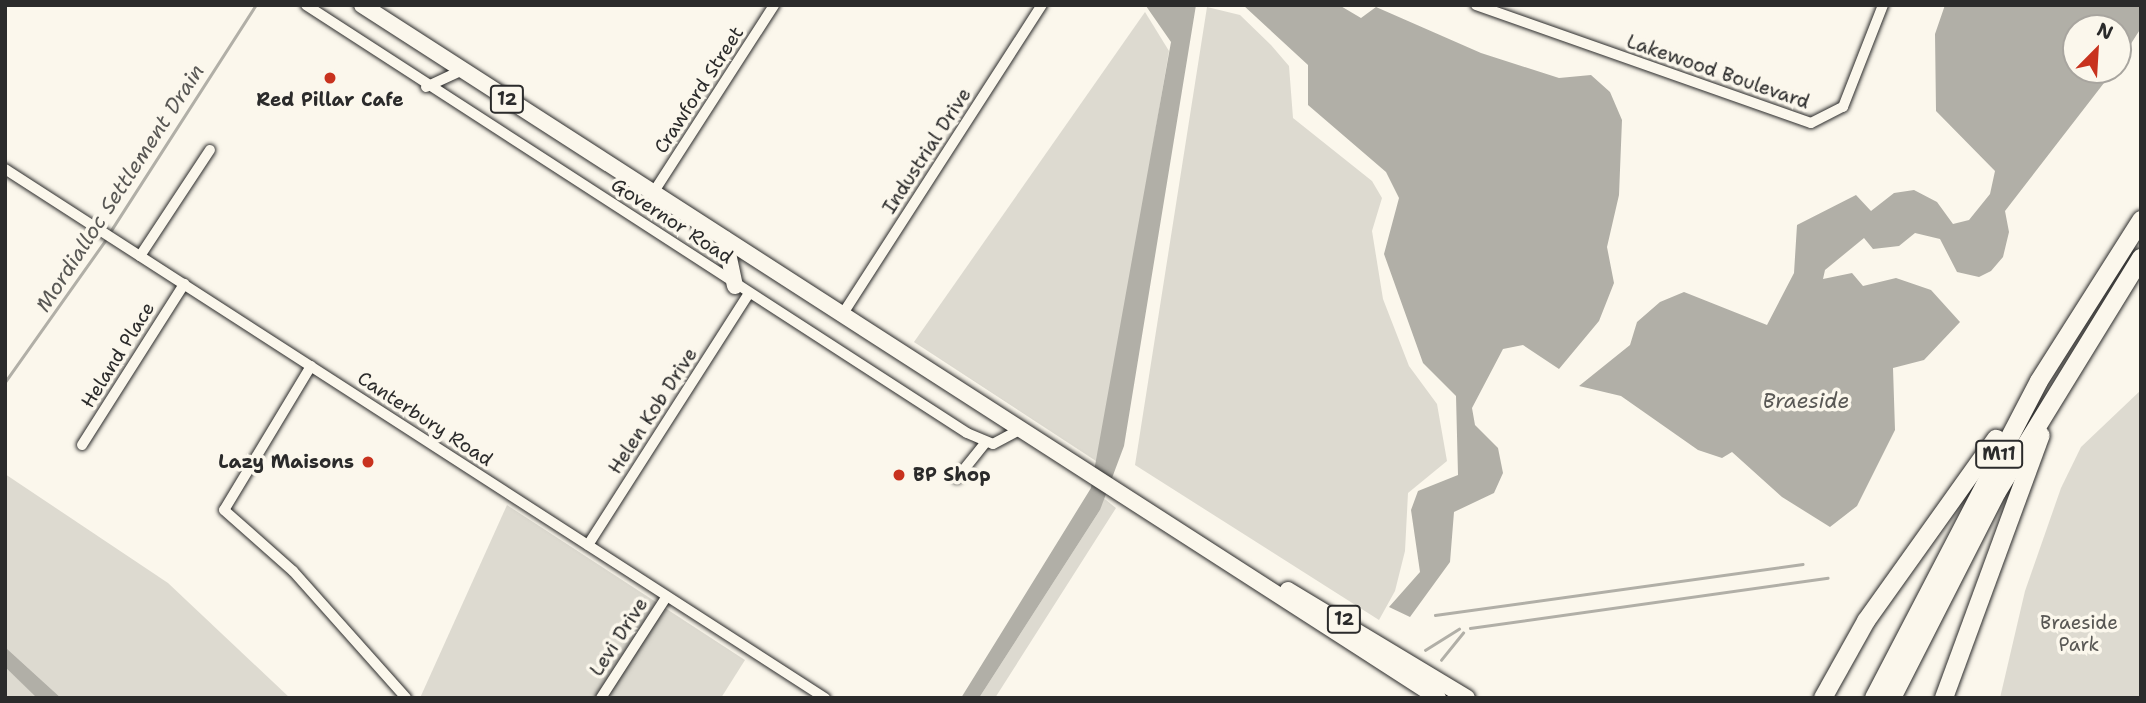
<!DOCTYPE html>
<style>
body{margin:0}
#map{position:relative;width:2146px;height:703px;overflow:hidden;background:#fbf7ec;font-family:"Shantell Sans",sans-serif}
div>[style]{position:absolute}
.green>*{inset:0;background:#dddad0}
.water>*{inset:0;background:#b1afa7}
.stream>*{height:2.5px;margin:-1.25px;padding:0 1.25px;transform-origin:1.25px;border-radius:1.25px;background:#b1afa7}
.roads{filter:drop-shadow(0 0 2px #2b2b2b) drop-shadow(0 0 2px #2b2b2b)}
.minor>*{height:10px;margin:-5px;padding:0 5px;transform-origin:5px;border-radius:5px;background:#fbf7ec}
.primary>*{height:16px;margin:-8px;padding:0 8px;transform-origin:8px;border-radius:8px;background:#fbf7ec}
.motorway>*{height:18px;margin:-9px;padding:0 9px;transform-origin:9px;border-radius:9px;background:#fbf7ec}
.dots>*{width:19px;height:19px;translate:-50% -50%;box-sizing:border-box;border:4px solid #fbf7ec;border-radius:50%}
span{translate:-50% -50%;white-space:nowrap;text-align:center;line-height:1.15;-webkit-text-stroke:7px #fbf7ec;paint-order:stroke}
.shield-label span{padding:2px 5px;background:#fbf7ec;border:2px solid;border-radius:5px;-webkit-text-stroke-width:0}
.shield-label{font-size:18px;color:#2b2b2b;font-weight:700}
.street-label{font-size:19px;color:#2b2b2b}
.poi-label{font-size:19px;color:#2b2b2b;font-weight:700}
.right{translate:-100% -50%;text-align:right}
.left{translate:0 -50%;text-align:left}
.park-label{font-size:19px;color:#585754}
.water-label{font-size:21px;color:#5a5956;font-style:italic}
.frame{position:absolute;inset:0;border:7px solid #2b2b2b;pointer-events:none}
.north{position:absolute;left:2062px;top:14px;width:70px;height:70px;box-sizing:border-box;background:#fbf7ec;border:2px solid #a8a59f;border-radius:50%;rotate:24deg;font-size:19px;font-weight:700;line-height:28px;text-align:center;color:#2b2b2b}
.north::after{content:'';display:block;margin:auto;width:24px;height:32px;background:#c8321e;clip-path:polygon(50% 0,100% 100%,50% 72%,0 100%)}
</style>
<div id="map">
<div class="green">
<div style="clip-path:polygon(1207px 7px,1240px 15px,1271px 45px,1289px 66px,1293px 118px,1372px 181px,1382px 198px,1372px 231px,1383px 299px,1409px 366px,1437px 404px,1447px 461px,1408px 493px,1405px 551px,1395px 591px,1379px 620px,1135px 465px)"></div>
<div style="clip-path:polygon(1145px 12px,1169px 51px,1099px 463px,914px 342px)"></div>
<div style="clip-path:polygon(2141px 390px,2141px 698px,2000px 698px,2025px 591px,2061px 488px,2081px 447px)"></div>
<div style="clip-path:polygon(5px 474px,168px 583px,290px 698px,61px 698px,5px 647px)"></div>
<div style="clip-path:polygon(1101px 496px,1116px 508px,995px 698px,979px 698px,1100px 510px)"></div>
<div style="clip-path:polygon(507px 505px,745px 660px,721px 698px,420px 698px)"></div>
<div style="clip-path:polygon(5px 667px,38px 698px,5px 698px)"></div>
</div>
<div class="water">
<div style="clip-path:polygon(1196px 5px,1124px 446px,1100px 510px,979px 698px,961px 698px,1091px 488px,1171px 42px,1146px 6px)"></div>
<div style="clip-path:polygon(1243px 5px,1339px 5px,1361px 18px,1376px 7px,1481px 53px,1559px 78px,1591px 75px,1610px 92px,1622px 120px,1619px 195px,1607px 247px,1614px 283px,1599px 321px,1559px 369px,1523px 345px,1503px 349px,1472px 408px,1475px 425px,1498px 448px,1503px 473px,1494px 493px,1454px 512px,1450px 562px,1410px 617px,1389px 607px,1420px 572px,1411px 510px,1418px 491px,1458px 475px,1456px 396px,1423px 363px,1384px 254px,1399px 198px,1386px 172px,1308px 105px,1308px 65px)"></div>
<div style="clip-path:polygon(1945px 5px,2141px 5px,2141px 28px,2118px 64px,2118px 28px,2076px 28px,2076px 70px,2114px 70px,2005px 211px,2009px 232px,2003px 257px,1991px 271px,1979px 277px,1957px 272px,1940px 239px,1915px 233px,1899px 246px,1873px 249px,1864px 238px,1825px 270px,1823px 279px,1852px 273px,1863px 286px,1896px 278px,1931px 290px,1960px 322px,1924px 360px,1893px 368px,1895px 430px,1857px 506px,1830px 527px,1782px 497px,1732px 452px,1722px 458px,1698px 450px,1621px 396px,1579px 386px,1630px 345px,1637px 322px,1660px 302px,1684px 292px,1767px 325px,1794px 273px,1797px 225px,1856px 195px,1871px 211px,1894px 193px,1914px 190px,1937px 202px,1953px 224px,1969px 220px,1990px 194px,1995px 171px,1936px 111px,1935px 34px)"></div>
<div style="clip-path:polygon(5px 647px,61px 698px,37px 698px,5px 667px)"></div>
</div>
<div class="stream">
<div style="left:110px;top:232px;width:270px;rotate:-57.3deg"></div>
<div style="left:5px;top:382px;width:176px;rotate:-54.7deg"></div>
<div style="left:1435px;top:615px;width:371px;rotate:-7.9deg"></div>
<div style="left:1470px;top:628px;width:361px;rotate:-8deg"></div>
<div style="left:1425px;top:650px;width:40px;rotate:-32deg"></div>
<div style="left:1441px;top:660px;width:35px;rotate:-51deg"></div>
</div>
<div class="roads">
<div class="minor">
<div style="left:306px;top:5px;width:787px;rotate:32.92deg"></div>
<div style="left:967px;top:433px;width:28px;rotate:23deg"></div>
<div style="left:993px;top:444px;width:34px;rotate:-28deg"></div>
<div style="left:1476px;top:5px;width:355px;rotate:19.4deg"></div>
<div style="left:1811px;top:123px;width:36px;rotate:-27deg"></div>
<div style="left:1843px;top:107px;width:110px;rotate:-68.6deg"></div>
<div style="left:426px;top:87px;width:40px;rotate:-25deg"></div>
<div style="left:5px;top:169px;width:976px;rotate:32.83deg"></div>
<div style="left:653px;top:193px;width:224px;rotate:-57.2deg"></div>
<div style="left:140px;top:256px;width:127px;rotate:-56.6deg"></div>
<div style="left:842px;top:315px;width:369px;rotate:-57.2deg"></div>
<div style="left:311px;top:366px;width:168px;rotate:121.1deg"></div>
<div style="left:224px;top:510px;width:92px;rotate:41.5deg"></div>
<div style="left:293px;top:571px;width:170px;rotate:48.3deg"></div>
<div style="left:82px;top:445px;width:191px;rotate:-57.6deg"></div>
<div style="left:957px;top:478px;width:46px;rotate:-51.1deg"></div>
<div style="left:588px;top:545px;width:297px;rotate:-57.4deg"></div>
<div style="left:601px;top:698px;width:121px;rotate:-57.1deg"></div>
</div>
<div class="primary">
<div style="left:362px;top:5px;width:1280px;rotate:32.78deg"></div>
<div style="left:725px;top:239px;width:48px;rotate:78deg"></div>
<div style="left:1288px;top:590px;width:209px;rotate:31.1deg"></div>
</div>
<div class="motorway">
<div style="left:1823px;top:698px;width:88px;rotate:-60.8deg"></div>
<div style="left:1866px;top:621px;width:224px;rotate:-54.5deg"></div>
<div style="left:1874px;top:698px;width:357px;rotate:-62.5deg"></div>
<div style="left:2039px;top:381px;width:191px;rotate:-57.6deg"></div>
<div style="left:1892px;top:698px;width:231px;rotate:-63deg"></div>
<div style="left:1997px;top:492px;width:275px;rotate:-58.4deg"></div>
<div style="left:1944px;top:698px;width:280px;rotate:-69.8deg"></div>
</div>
</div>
<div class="dots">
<div style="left:330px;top:78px;background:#c8321e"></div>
<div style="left:368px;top:462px;background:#c8321e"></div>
<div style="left:899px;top:475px;background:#c8321e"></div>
</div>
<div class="shield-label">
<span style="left:507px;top:99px">12</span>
<span style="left:1999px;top:454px">M11</span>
<span style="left:1344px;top:619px">12</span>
</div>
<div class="street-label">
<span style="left:1718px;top:72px;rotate:19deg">Lakewood Boulevard</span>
<span style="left:699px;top:90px;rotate:-57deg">Crawford Street</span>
<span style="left:927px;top:151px;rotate:-57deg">Industrial Drive</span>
<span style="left:672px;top:221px;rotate:33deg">Governor Road</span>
<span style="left:118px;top:355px;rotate:-58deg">Heland Place</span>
<span style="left:653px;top:411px;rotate:-57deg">Helen Kob Drive</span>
<span style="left:425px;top:419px;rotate:33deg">Canterbury Road</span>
<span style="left:619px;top:637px;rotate:-57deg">Levi Drive</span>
</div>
<div class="poi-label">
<span style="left:330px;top:100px">Red Pillar Cafe</span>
<span class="right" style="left:354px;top:462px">Lazy Maisons</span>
<span class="left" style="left:913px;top:475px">BP Shop</span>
</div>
<div class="park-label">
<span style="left:2079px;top:634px">Braeside<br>Park</span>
</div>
<div class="water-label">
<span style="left:120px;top:188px;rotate:-57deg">Mordialloc Settlement Drain</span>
<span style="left:1806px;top:401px">Braeside</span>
</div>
<div class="frame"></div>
<div class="north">N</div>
</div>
